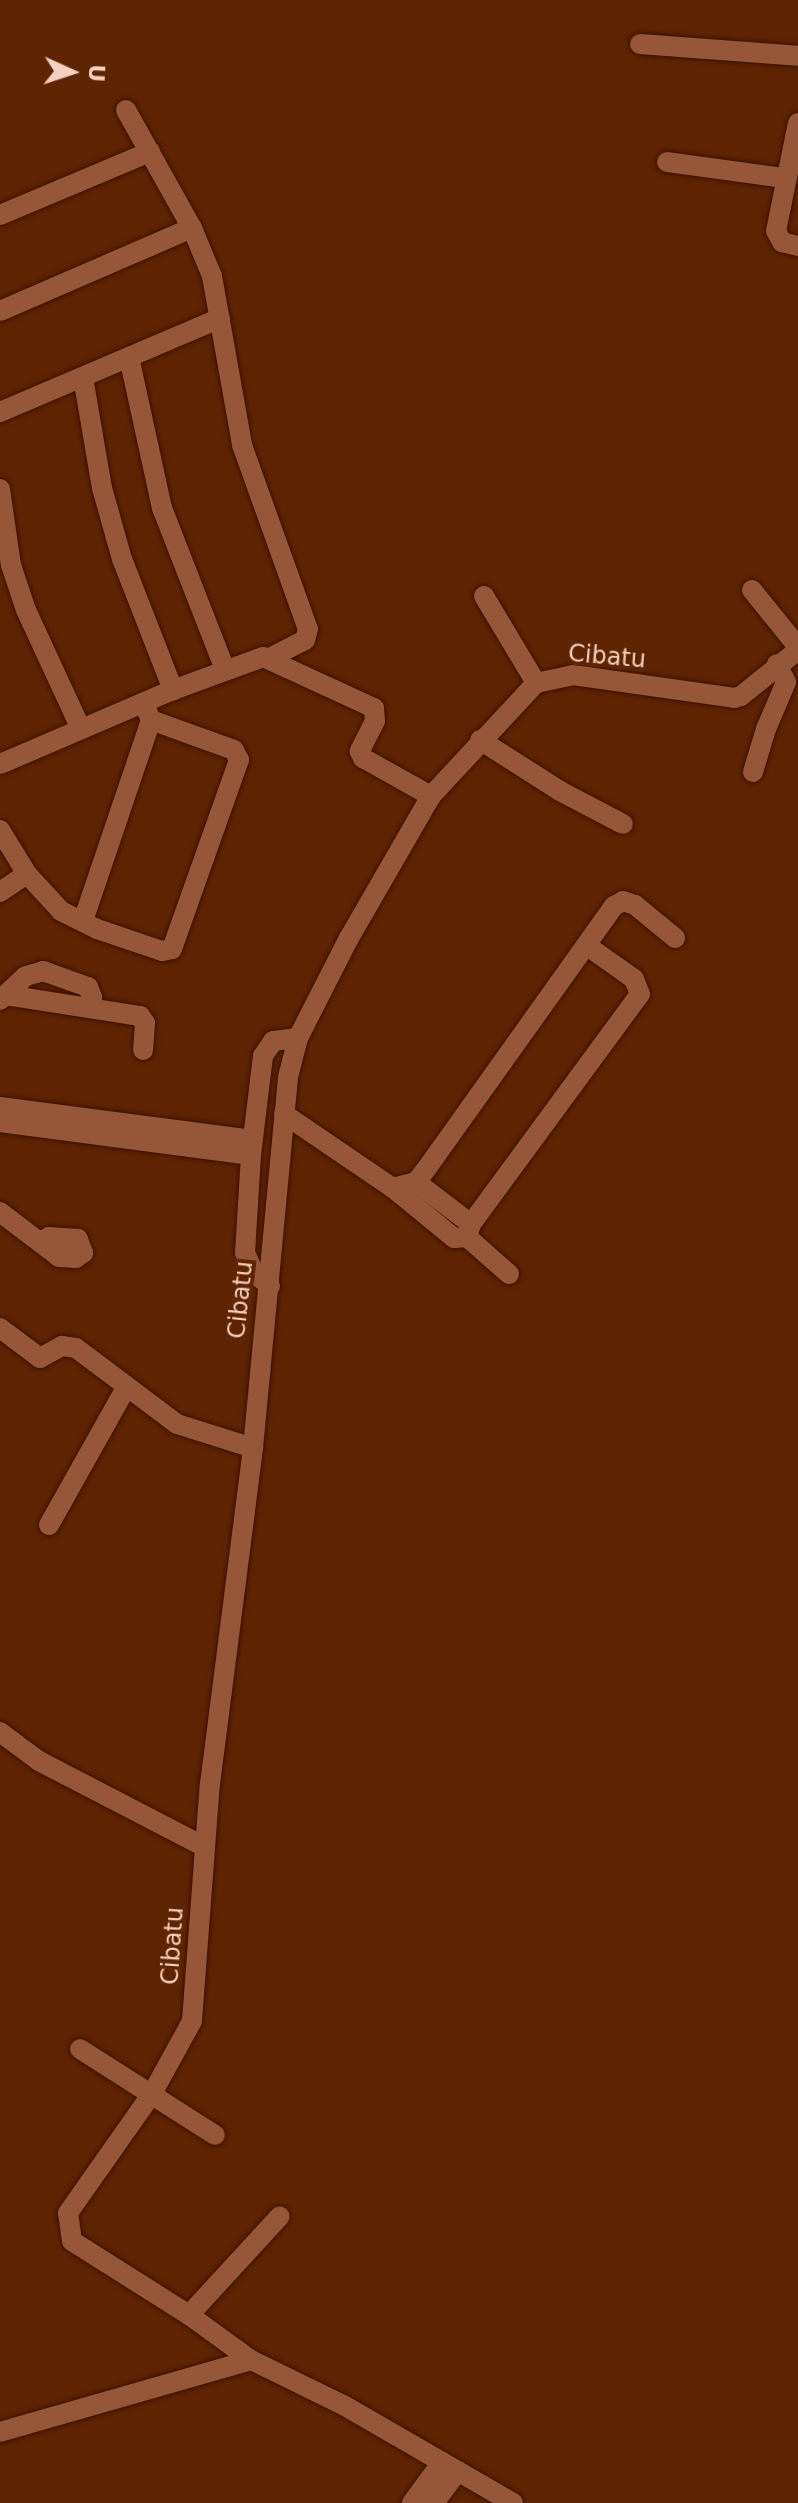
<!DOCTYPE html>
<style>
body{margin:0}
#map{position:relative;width:798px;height:2503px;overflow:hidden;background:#5f2502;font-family:"DejaVu Sans",sans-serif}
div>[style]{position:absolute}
.roads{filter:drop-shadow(0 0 2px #3b1000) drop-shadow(0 0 2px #3b1000)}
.minor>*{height:20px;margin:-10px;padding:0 10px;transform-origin:10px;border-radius:10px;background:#965738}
span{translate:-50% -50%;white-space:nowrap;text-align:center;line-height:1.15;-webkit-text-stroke:8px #5f2502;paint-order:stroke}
.street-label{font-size:24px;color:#f5d0bf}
.north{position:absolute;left:32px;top:32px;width:80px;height:80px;-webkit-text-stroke:6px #5f2502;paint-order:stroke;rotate:93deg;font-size:22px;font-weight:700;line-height:32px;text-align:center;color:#f5d0bf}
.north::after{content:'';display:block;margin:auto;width:28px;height:36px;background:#f5d0bf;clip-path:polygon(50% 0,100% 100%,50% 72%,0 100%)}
</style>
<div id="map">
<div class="roads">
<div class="minor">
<div style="left:640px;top:44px;width:158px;rotate:4.3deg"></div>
<div style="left:126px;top:110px;width:135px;rotate:60.8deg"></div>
<div style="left:192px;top:228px;width:52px;rotate:67.4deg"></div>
<div style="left:212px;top:276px;width:172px;rotate:79.9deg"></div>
<div style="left:242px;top:445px;width:195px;rotate:70.3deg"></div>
<div style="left:308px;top:629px;width:11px;rotate:105deg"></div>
<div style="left:305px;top:640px;width:39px;rotate:153deg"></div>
<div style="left:798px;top:123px;width:110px;rotate:101.5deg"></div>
<div style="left:776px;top:231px;width:13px;rotate:61deg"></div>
<div style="left:782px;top:242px;width:16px;rotate:14deg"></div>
<div style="left:667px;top:162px;width:118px;rotate:7.8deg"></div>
<div style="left:0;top:215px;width:163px;rotate:-22.8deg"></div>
<div style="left:0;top:311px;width:209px;rotate:-23.4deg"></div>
<div style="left:129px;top:357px;width:155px;rotate:77.7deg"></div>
<div style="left:162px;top:508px;width:174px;rotate:68.7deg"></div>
<div style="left:83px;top:377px;width:113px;rotate:80.3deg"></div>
<div style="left:102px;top:488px;width:74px;rotate:74.3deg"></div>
<div style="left:122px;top:559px;width:141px;rotate:68.7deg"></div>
<div style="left:0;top:412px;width:239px;rotate:-23.1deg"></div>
<div style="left:0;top:489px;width:77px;rotate:81.8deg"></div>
<div style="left:11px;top:565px;width:47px;rotate:71.6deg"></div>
<div style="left:26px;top:610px;width:131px;rotate:65.2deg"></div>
<div style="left:752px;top:590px;width:73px;rotate:51.1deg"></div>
<div style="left:484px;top:596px;width:101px;rotate:59.1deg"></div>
<div style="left:480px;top:740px;width:95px;rotate:32.5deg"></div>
<div style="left:560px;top:791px;width:71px;rotate:27.6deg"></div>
<div style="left:0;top:764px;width:188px;rotate:-23.2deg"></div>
<div style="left:173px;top:690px;width:96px;rotate:-20.1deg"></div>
<div style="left:263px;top:657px;width:122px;rotate:24.7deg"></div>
<div style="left:374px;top:708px;width:13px;rotate:86deg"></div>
<div style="left:375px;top:721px;width:34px;rotate:117deg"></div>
<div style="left:360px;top:751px;width:8px;rotate:67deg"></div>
<div style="left:363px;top:758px;width:78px;rotate:29.2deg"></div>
<div style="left:753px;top:772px;width:45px;rotate:-73.2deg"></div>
<div style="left:766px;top:729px;width:51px;rotate:-66.9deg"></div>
<div style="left:786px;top:682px;width:20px;rotate:-117deg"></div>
<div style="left:0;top:830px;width:52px;rotate:58.5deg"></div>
<div style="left:27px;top:874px;width:50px;rotate:47.4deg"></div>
<div style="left:61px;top:911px;width:40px;rotate:26.6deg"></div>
<div style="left:97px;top:929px;width:69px;rotate:18.7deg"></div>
<div style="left:162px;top:951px;width:10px;rotate:-11deg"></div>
<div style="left:172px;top:949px;width:201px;rotate:-70.5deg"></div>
<div style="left:239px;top:760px;width:11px;rotate:-117deg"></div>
<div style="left:234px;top:750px;width:88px;rotate:-160.1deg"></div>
<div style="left:151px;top:720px;width:17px;rotate:-114deg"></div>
<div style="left:0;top:892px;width:32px;rotate:-34deg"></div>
<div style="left:83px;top:921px;width:212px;rotate:-71.3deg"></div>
<div style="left:6px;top:995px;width:136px;rotate:8.9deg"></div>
<div style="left:140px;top:1016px;width:9px;rotate:54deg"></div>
<div style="left:145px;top:1023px;width:27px;rotate:94deg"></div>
<div style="left:0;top:1000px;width:35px;rotate:-43deg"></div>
<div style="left:26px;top:976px;width:18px;rotate:-16deg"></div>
<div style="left:43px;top:971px;width:48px;rotate:19.6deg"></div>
<div style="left:88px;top:987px;width:11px;rotate:68deg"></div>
<div style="left:92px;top:997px;width:9px;rotate:103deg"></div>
<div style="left:0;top:1107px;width:255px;rotate:7.4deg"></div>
<div style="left:284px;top:1114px;width:132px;rotate:34.2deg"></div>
<div style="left:393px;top:1188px;width:79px;rotate:39.3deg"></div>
<div style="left:454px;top:1238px;width:13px;rotate:-4deg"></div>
<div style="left:467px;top:1237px;width:56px;rotate:41.4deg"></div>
<div style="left:0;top:1122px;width:253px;rotate:7.5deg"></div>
<div style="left:416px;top:1182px;width:69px;rotate:37.4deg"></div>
<div style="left:393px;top:1188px;width:24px;rotate:-15deg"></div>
<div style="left:416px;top:1182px;width:18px;rotate:-52deg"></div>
<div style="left:427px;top:1168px;width:322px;rotate:-54.5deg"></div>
<div style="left:614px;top:906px;width:10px;rotate:-29deg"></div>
<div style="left:623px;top:901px;width:13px;rotate:18deg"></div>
<div style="left:635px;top:905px;width:52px;rotate:39.5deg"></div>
<div style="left:0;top:1212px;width:74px;rotate:37.3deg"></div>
<div style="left:59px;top:1257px;width:17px;rotate:3deg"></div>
<div style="left:76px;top:1258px;width:9px;rotate:-36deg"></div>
<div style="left:83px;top:1253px;width:15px;rotate:-110deg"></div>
<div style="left:78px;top:1239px;width:29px;rotate:-176deg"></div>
<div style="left:49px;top:1237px;width:10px;rotate:151deg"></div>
<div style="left:467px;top:1237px;width:14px;rotate:-73deg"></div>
<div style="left:471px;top:1224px;width:285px;rotate:-53.7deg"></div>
<div style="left:640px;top:994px;width:16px;rotate:-112deg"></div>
<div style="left:634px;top:979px;width:59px;rotate:-144.7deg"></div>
<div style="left:270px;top:1286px;width:21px;rotate:-141deg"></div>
<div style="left:254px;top:1273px;width:22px;rotate:-114deg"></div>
<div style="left:245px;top:1253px;width:98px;rotate:-86.5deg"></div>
<div style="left:251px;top:1155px;width:100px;rotate:-83.1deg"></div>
<div style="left:263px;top:1056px;width:18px;rotate:-56deg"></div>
<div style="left:273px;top:1041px;width:25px;rotate:-7deg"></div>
<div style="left:0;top:1328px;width:50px;rotate:36.9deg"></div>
<div style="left:40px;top:1358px;width:25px;rotate:-29deg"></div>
<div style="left:62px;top:1346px;width:14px;rotate:8deg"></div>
<div style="left:76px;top:1348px;width:126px;rotate:37deg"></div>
<div style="left:177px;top:1424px;width:80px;rotate:17.5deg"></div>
<div style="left:49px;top:1525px;width:157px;rotate:-60.7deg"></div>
<div style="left:0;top:1732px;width:49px;rotate:36.6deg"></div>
<div style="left:39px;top:1761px;width:187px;rotate:27.4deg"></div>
<div style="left:80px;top:2049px;width:160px;rotate:32.5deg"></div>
<div style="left:189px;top:2315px;width:134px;rotate:-47.4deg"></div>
<div style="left:0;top:2432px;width:261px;rotate:-16deg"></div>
<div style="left:412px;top:2503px;width:51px;rotate:-53.8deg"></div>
<div style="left:434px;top:2503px;width:40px;rotate:-53deg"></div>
<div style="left:513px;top:2503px;width:196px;rotate:-150deg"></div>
<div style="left:343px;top:2405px;width:102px;rotate:-153.9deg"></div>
<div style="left:251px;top:2360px;width:77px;rotate:-144deg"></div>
<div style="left:189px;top:2315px;width:138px;rotate:-147.7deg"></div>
<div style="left:72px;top:2241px;width:28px;rotate:-98deg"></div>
<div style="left:68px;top:2213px;width:148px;rotate:-54.9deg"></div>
<div style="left:153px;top:2092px;width:81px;rotate:-61.2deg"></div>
<div style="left:192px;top:2021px;width:238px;rotate:-85.7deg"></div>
<div style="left:210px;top:1784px;width:339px;rotate:-82.7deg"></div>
<div style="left:253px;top:1448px;width:373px;rotate:-84.6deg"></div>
<div style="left:288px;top:1077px;width:40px;rotate:-75.6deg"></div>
<div style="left:298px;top:1038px;width:112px;rotate:-63deg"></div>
<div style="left:349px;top:938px;width:164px;rotate:-60deg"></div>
<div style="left:431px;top:796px;width:154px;rotate:-47.1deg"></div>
<div style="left:536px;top:683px;width:38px;rotate:-12deg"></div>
<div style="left:573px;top:675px;width:163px;rotate:8.1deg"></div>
<div style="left:734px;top:698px;width:7px;rotate:-16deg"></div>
<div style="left:741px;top:696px;width:73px;rotate:-38.9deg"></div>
</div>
</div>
<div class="street-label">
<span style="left:607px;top:657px;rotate:5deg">Cibatu</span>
<span style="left:241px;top:1300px;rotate:-84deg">Cibatu</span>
<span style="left:173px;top:1946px;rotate:-86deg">Cibatu</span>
</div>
<div class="north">U</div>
</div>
